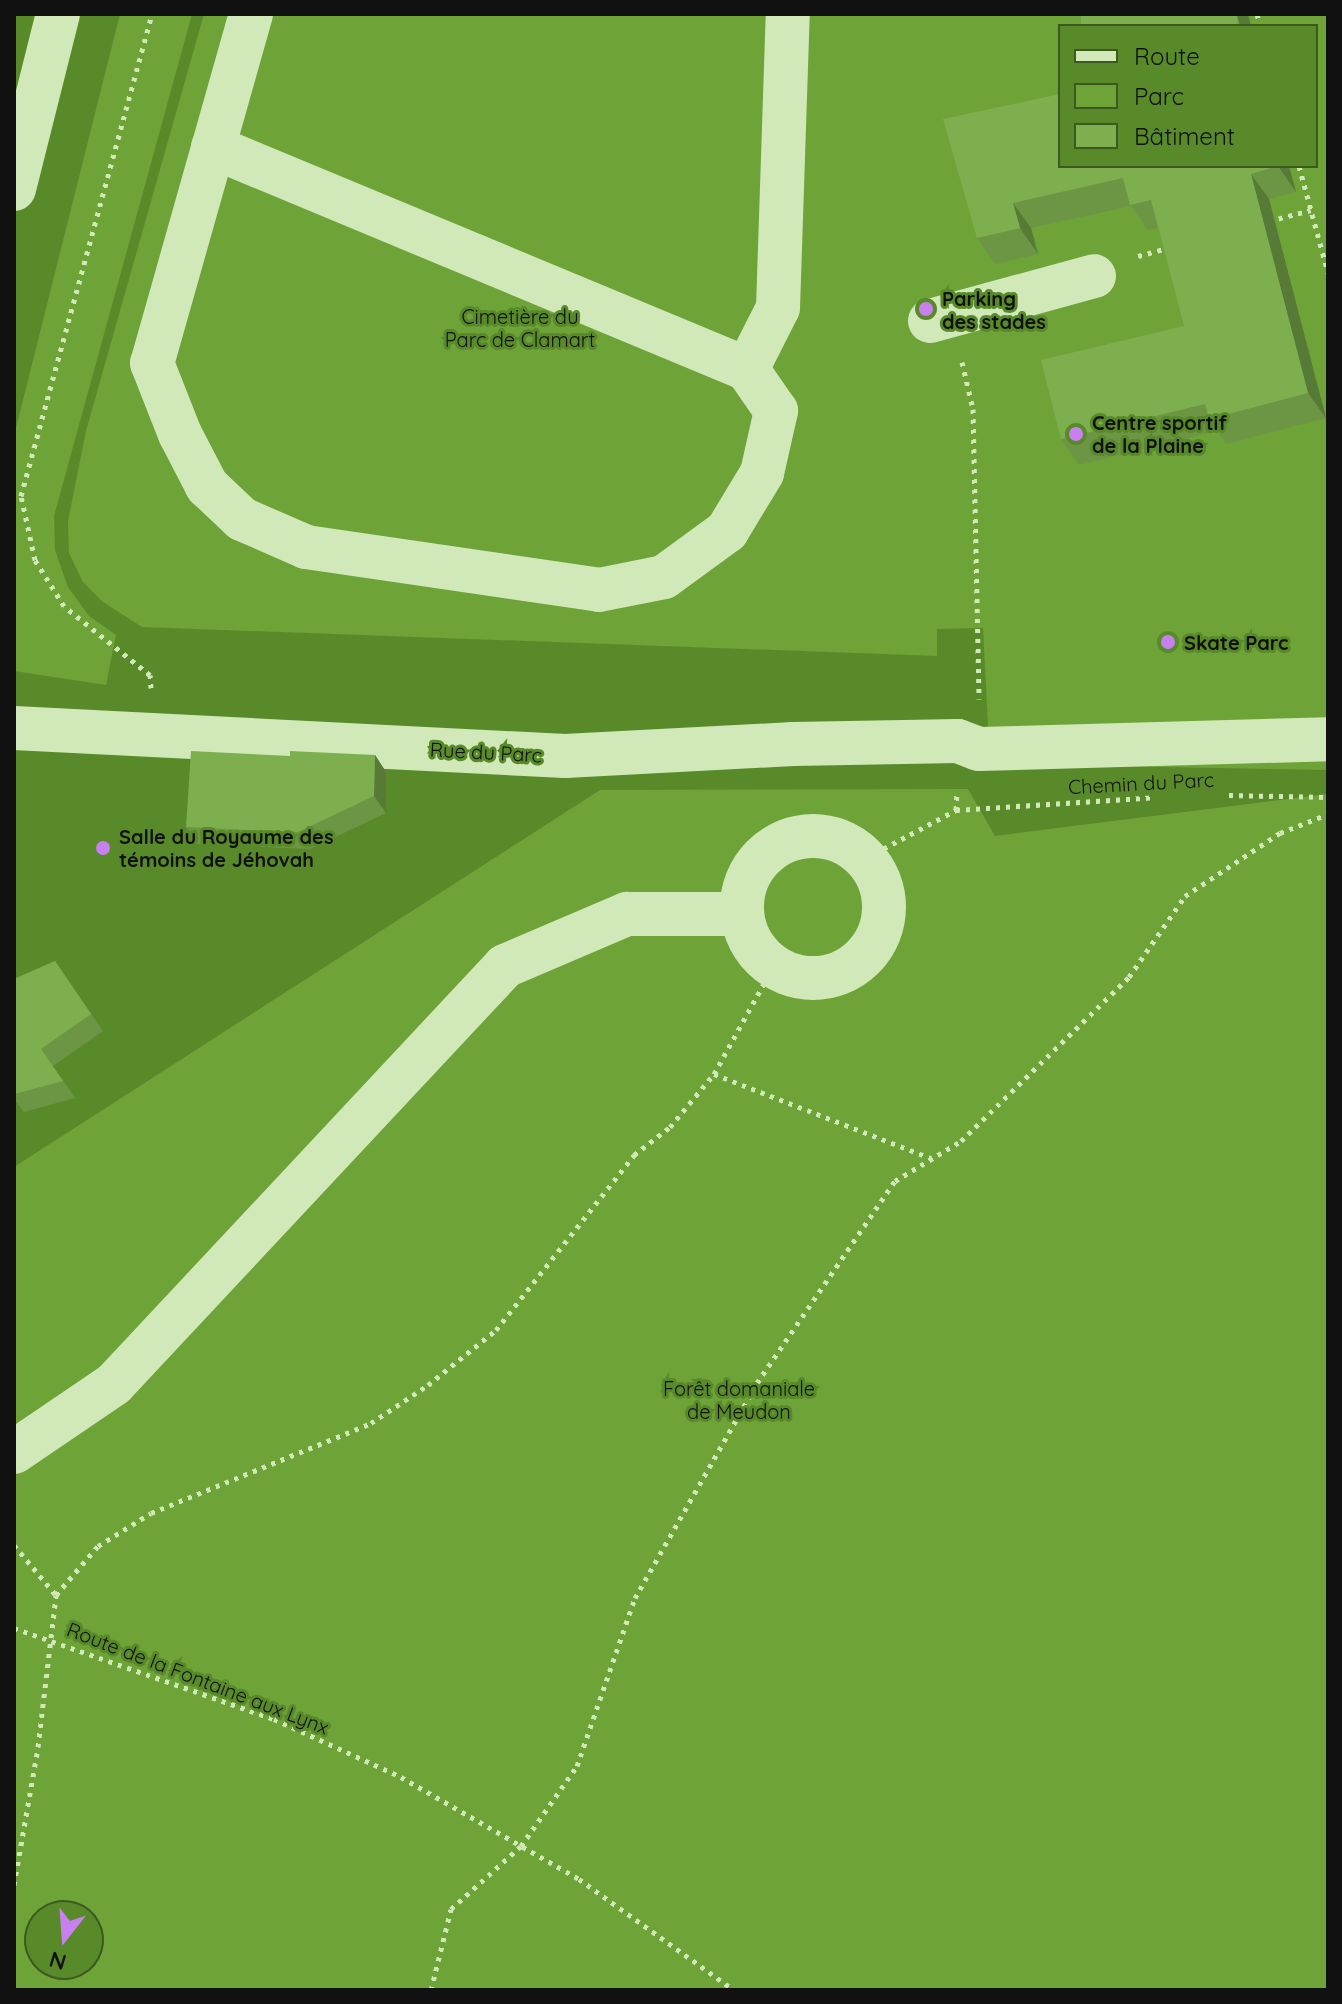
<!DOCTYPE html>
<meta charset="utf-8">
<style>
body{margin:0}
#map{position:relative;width:1342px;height:2004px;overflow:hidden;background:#598a2a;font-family:Quicksand,sans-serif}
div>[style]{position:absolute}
.green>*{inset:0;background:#6ea338}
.path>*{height:5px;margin-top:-2.5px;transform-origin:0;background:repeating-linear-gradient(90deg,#d1e9b8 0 4px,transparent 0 10px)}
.minor>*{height:44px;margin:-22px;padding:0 22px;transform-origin:22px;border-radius:22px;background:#d1e9b8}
.minor>.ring{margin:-22px;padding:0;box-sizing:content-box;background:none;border:44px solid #d1e9b8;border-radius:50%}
.wall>*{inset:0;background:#6c9644}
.shaded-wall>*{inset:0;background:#587a37}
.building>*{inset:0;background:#7eaf4f;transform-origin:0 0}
.dots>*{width:22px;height:22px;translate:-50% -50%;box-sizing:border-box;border:4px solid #598a2a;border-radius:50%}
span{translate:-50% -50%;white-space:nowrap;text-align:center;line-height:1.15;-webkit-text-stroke:6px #598a2a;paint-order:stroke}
.poi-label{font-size:20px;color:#111;font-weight:700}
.left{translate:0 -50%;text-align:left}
.park-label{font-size:20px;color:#111}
.street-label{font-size:20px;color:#111}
.frame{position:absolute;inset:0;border:16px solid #111;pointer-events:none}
.legend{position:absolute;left:1058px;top:24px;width:260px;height:144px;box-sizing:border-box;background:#598a2a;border:2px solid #3c5a20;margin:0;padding:10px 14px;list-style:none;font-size:24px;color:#111}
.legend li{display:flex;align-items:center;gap:16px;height:40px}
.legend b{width:40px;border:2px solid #3c5a20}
.north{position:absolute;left:24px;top:1900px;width:80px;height:80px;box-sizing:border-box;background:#598a2a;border:2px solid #3c5a20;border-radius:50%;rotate:197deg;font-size:22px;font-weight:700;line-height:32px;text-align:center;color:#111}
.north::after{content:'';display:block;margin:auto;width:28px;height:36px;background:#c980ef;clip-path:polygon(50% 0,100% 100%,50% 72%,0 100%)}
</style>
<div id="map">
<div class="green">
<div style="clip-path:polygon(120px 14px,192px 14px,54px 516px,55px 550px,68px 587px,89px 616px,116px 635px,106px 685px,14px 671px,14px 436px)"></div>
<div style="clip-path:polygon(evenodd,204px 14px,1328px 14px,1328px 770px,990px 764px,983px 628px,937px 629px,937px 656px,142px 627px,103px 602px,83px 582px,69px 553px,68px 521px,86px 431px,204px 14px,1060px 26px,1316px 26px,1316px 166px,1060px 166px,1060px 26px)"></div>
<div style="clip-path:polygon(evenodd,968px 789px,995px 836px,1328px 794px,1328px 1990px,14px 1990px,14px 1167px,600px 790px,968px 789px,40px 1916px,88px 1916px,88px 1964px,40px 1964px,40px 1916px)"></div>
</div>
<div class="path">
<div style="left:1257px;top:14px;width:12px;rotate:76deg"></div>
<div style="left:1299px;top:166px;width:111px;rotate:74.8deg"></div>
<div style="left:1269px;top:221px;width:43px;rotate:-14.7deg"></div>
<div style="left:1138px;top:256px;width:34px;rotate:-15deg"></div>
<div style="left:962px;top:362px;width:48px;rotate:76.8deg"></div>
<div style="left:973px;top:409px;width:290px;rotate:88.8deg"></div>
<div style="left:151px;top:688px;width:13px;rotate:-94deg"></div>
<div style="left:150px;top:675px;width:110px;rotate:-141.3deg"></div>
<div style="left:64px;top:606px;width:54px;rotate:-122.2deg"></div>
<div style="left:35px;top:560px;width:66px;rotate:-102.3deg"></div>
<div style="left:21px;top:496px;width:499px;rotate:-74.8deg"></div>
<div style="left:1229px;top:795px;width:99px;rotate:1.2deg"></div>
<div style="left:956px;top:810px;width:19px;rotate:-87deg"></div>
<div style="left:866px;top:858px;width:102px;rotate:-28.1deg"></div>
<div style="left:956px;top:810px;width:199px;rotate:-3.7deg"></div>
<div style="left:714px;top:1074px;width:233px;rotate:21.2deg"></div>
<div style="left:14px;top:1545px;width:65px;rotate:50deg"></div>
<div style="left:14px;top:1628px;width:275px;rotate:19.3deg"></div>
<div style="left:274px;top:1719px;width:140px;rotate:24.5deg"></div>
<div style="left:401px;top:1777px;width:205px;rotate:29.8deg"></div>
<div style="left:579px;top:1879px;width:191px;rotate:35.6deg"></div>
<div style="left:14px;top:1885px;width:140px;rotate:-80.1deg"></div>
<div style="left:38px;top:1747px;width:153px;rotate:-83.2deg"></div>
<div style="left:56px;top:1595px;width:65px;rotate:-49.4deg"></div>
<div style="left:98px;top:1546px;width:62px;rotate:-31.9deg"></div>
<div style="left:151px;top:1513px;width:238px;rotate:-22.2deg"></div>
<div style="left:371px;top:1423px;width:69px;rotate:-33.7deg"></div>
<div style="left:428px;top:1385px;width:87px;rotate:-39deg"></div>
<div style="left:496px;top:1330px;width:223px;rotate:-51.7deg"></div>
<div style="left:634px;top:1155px;width:46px;rotate:-37.9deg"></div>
<div style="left:670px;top:1127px;width:69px;rotate:-50.3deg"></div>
<div style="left:714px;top:1074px;width:122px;rotate:-61.1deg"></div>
<div style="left:431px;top:1990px;width:83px;rotate:-76.1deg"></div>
<div style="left:451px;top:1909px;width:94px;rotate:-42deg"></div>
<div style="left:521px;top:1846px;width:98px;rotate:-55deg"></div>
<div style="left:577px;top:1766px;width:178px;rotate:-71deg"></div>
<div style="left:635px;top:1598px;width:247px;rotate:-60.4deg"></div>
<div style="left:757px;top:1383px;width:245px;rotate:-55.7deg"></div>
<div style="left:895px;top:1181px;width:77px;rotate:-31.2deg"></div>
<div style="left:961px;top:1141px;width:235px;rotate:-44.3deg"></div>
<div style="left:1129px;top:977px;width:98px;rotate:-55.3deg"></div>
<div style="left:1185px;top:896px;width:114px;rotate:-33.6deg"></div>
<div style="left:1280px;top:833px;width:52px;rotate:-21.6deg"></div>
</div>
<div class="minor">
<div style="left:251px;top:14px;width:363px;rotate:105.8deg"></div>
<div style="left:152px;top:363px;width:76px;rotate:68.5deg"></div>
<div style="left:180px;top:434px;width:59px;rotate:62.6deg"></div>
<div style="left:207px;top:486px;width:48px;rotate:43.3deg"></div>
<div style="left:242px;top:519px;width:70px;rotate:23.6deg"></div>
<div style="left:306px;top:547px;width:296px;rotate:8.3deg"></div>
<div style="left:599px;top:590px;width:66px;rotate:-11.3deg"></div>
<div style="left:664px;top:577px;width:78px;rotate:-36.1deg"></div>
<div style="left:727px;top:531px;width:68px;rotate:-58.9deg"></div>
<div style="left:762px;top:473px;width:64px;rotate:-77.3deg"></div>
<div style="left:776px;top:411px;width:51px;rotate:-124.6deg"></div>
<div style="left:747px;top:369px;width:68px;rotate:-63.1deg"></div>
<div style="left:778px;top:308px;width:294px;rotate:-88.1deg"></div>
<div style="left:213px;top:147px;width:578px;rotate:22.57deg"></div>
<div style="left:14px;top:189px;width:180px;rotate:-75.9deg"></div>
<div style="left:930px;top:321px;width:170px;rotate:-15.3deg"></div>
<div style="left:14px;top:728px;width:552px;rotate:2.91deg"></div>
<div style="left:565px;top:756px;width:228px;rotate:-3deg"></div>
<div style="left:793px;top:744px;width:165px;rotate:-1deg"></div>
<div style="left:958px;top:741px;width:22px;rotate:21deg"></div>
<div style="left:979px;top:749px;width:349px;rotate:-1.6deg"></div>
<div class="ring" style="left:742px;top:836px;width:98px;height:98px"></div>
<div style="left:14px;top:1452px;width:121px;rotate:-34.2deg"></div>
<div style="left:114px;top:1384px;width:572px;rotate:-46.91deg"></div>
<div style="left:505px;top:966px;width:133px;rotate:-23.1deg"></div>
<div style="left:627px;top:914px;width:115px"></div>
</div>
<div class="wall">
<div style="clip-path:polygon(1060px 94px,1060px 166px,1289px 166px,1296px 192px,1269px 199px,1326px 418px,1226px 444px,1217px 431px,1079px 465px,1061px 439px,1184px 326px,1158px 228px,1148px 230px,1131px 206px,1031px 228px,1038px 254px,995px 264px,977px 238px)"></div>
<div style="clip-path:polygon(375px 755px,386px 772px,386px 813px,310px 849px,197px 844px,186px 827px,290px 756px)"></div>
<div style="clip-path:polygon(55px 961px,103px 1031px,53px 1066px,75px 1098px,24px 1112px,14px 1099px,14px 979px)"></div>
</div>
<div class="shaded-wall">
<div style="clip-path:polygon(1237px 14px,1248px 14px,1251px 26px,1240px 26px)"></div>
<div style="clip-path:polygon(1278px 166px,1289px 166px,1296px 192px)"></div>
<div style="clip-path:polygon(1251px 174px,1269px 199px,1326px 418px,1308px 393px)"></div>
<div style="clip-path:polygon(1013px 203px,1031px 228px,1038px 254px,1020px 228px)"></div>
<div style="clip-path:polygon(375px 755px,386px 772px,386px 813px,374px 796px)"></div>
</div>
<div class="building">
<div style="left:1081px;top:14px;width:156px;height:12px"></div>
<div style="clip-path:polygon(1060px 94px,1060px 166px,1278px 166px,1251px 174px,1308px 393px,1209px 419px,1205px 404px,1061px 439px,1041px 360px,1184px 326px,1151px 200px,1130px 205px,1123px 178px,1013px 203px,1020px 228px,977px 238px,943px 119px)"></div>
<div style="clip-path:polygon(191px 751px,290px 756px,290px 751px,375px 755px,374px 796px,298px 832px,186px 827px)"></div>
<div style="clip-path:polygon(55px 961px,91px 1014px,41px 1049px,63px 1081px,14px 1094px,14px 979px)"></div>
</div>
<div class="dots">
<div style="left:926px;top:309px;background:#c980ef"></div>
<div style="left:1076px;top:434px;background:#c980ef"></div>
<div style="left:1168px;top:642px;background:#c980ef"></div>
<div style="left:103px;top:848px;background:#c980ef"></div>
</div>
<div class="poi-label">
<span class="left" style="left:942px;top:310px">Parking<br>des stades</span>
<span class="left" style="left:1092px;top:434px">Centre sportif<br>de la Plaine</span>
<span class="left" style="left:1184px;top:642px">Skate Parc</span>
<span class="left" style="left:119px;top:848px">Salle du Royaume des<br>témoins de Jéhovah</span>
</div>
<div class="park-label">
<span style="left:520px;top:328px">Cimetière du<br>Parc de Clamart</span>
<span style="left:739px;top:1400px">Forêt domaniale<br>de Meudon</span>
</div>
<div class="street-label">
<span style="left:486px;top:752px;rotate:3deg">Rue du Parc</span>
<span style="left:1141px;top:783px;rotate:-3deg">Chemin du Parc</span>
<span style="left:198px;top:1678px;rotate:21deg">Route de la Fontaine aux Lynx</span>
</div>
<div class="frame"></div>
<ul class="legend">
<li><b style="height:10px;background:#d1e9b8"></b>Route</li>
<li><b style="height:22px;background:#6ea338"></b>Parc</li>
<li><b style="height:22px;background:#7eaf4f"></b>Bâtiment</li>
</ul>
<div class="north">N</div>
</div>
